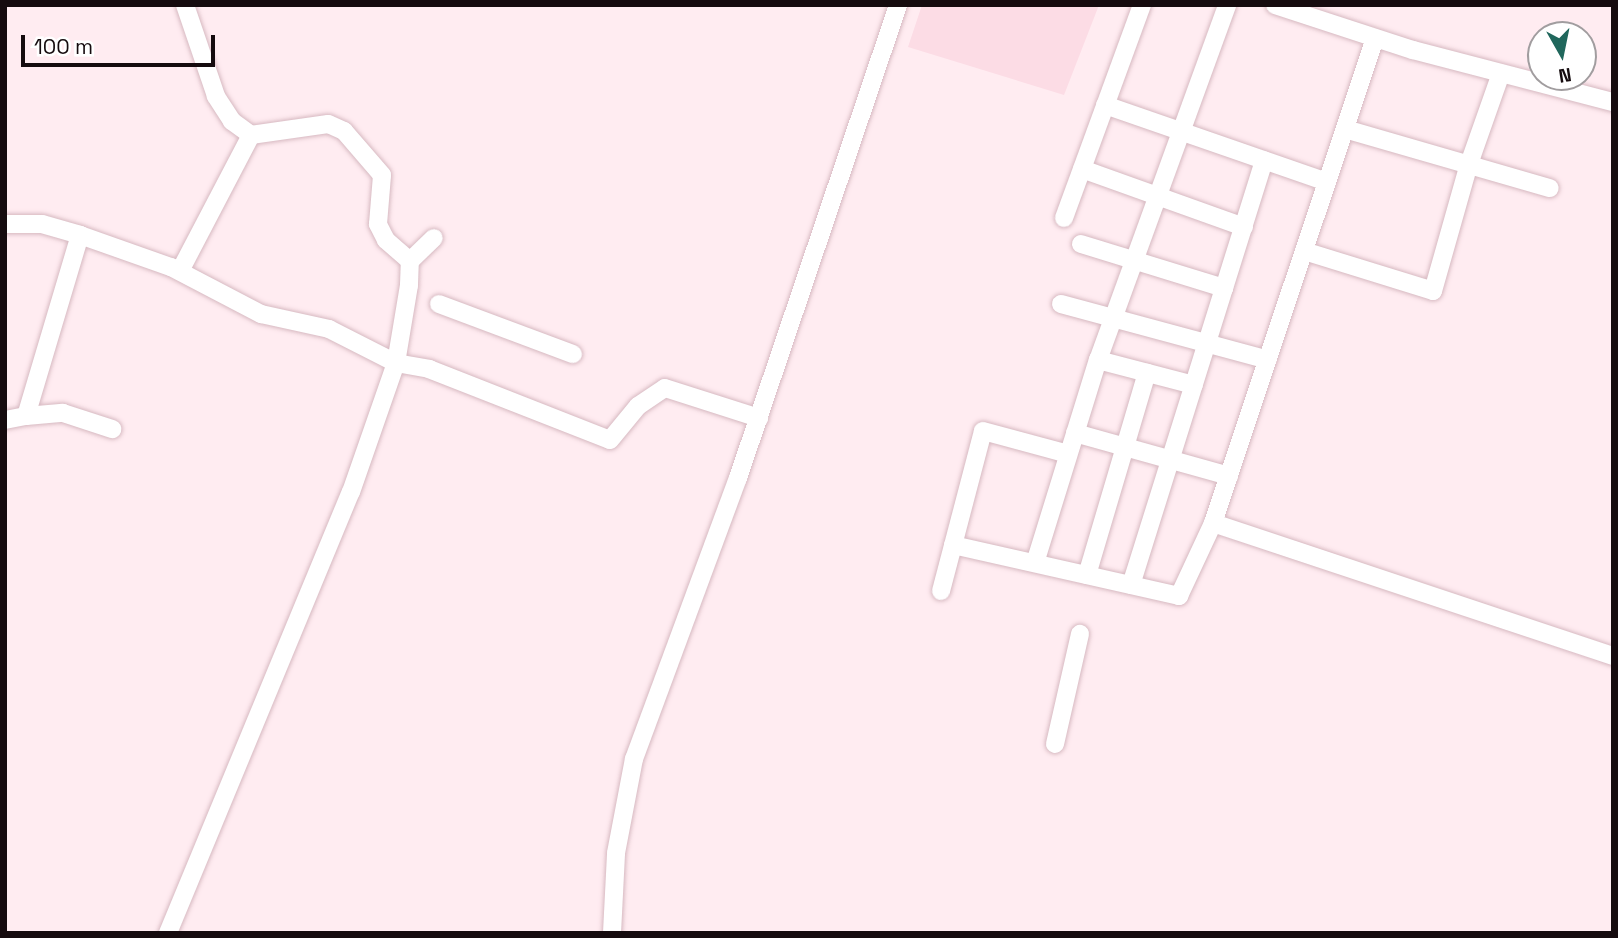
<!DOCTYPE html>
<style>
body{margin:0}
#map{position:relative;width:1618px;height:938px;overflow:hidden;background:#ffecf1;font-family:"Space Grotesk",sans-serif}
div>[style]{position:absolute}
.built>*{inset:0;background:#fcdce5}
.roads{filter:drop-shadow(0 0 2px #d7b9c1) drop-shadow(0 0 2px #d7b9c1)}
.minor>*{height:18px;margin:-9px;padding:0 9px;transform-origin:9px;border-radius:9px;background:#fff}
span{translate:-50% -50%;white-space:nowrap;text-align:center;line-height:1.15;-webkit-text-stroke:5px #fff;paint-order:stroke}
.frame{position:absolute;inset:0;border:7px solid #150b0e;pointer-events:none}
.north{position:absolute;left:1527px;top:21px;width:70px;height:70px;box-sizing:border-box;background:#fff;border:2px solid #a19d9f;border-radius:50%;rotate:171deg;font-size:19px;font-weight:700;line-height:28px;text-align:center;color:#150b0e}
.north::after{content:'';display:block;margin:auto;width:24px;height:32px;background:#20675c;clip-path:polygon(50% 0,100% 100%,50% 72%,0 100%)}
.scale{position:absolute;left:21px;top:35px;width:194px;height:32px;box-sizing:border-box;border:4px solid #150b0e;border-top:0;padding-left:9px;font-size:21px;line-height:24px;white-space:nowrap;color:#150b0e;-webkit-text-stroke:5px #fff;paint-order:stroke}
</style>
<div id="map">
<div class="built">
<div style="clip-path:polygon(922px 5px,1099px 5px,1064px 95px,908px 47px)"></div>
</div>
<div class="roads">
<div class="minor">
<div style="left:1275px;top:5px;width:145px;rotate:18.1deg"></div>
<div style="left:1413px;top:50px;width:207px;rotate:14.6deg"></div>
<div style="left:1105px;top:105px;width:235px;rotate:19.1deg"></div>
<div style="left:1345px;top:129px;width:213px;rotate:16.1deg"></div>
<div style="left:1082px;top:169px;width:172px;rotate:19.7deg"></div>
<div style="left:1064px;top:218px;width:227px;rotate:-69.9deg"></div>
<div style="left:5px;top:224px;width:37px"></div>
<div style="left:42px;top:224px;width:40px;rotate:16deg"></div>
<div style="left:1081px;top:244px;width:150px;rotate:17.1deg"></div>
<div style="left:1304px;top:251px;width:135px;rotate:17.2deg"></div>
<div style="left:1433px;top:291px;width:132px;rotate:-74.2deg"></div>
<div style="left:1469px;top:164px;width:96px;rotate:-70.6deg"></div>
<div style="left:410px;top:261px;width:33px;rotate:-44deg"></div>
<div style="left:180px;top:271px;width:153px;rotate:-62.4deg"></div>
<div style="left:439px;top:304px;width:143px;rotate:20.5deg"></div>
<div style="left:1061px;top:304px;width:214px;rotate:15.1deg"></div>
<div style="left:1098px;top:360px;width:99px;rotate:14.6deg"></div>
<div style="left:26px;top:416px;width:37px;rotate:-5deg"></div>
<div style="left:63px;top:413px;width:52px;rotate:18.1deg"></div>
<div style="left:5px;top:420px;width:21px;rotate:-11deg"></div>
<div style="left:26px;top:416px;width:189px;rotate:-73.4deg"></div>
<div style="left:80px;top:235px;width:96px;rotate:19.4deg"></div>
<div style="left:171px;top:267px;width:102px;rotate:27.6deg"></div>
<div style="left:261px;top:314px;width:70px;rotate:12.4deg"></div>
<div style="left:329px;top:329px;width:75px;rotate:26.9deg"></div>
<div style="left:396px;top:363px;width:34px;rotate:10deg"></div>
<div style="left:429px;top:369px;width:194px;rotate:21.4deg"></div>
<div style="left:610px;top:440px;width:44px;rotate:-50.5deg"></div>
<div style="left:638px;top:406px;width:32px;rotate:-34deg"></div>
<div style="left:665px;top:388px;width:99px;rotate:17.7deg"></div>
<div style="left:1075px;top:433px;width:160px;rotate:15.6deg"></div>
<div style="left:1213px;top:523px;width:422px;rotate:18.4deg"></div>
<div style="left:953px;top:545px;width:232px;rotate:12.7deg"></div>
<div style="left:1179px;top:596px;width:81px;rotate:-65deg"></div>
<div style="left:1213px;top:523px;width:511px;rotate:-71.53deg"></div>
<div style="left:1035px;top:563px;width:213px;rotate:-72.8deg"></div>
<div style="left:1098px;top:360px;width:378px;rotate:-70deg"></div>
<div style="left:1087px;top:575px;width:211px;rotate:-73.5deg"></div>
<div style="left:1131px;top:585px;width:445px;rotate:-72.6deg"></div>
<div style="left:941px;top:591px;width:165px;rotate:-75.3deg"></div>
<div style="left:983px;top:431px;width:88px;rotate:15.1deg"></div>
<div style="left:1055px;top:744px;width:113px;rotate:-77.2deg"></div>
<div style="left:168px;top:933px;width:477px;rotate:-67.5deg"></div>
<div style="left:351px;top:492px;width:137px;rotate:-70.8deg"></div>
<div style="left:396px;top:363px;width:79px;rotate:-80.5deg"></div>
<div style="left:409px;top:285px;width:24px;rotate:-88deg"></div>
<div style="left:410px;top:261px;width:32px;rotate:-139deg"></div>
<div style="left:386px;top:240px;width:18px;rotate:-117deg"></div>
<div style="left:378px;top:224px;width:49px;rotate:-85.3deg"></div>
<div style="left:382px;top:175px;width:58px;rotate:-130.8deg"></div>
<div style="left:344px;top:131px;width:17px;rotate:-156deg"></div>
<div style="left:328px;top:124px;width:78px;rotate:171.9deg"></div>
<div style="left:251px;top:135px;width:24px;rotate:-144deg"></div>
<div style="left:232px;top:121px;width:30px;rotate:-123deg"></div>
<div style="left:216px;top:96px;width:96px;rotate:-108.8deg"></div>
<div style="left:612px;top:933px;width:80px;rotate:-87.1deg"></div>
<div style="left:616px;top:853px;width:96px;rotate:-79.2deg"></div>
<div style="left:634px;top:759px;width:300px;rotate:-69.7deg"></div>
<div style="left:738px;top:478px;width:499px;rotate:-71.3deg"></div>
</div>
</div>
<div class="frame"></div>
<div class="north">N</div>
<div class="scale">100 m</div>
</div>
